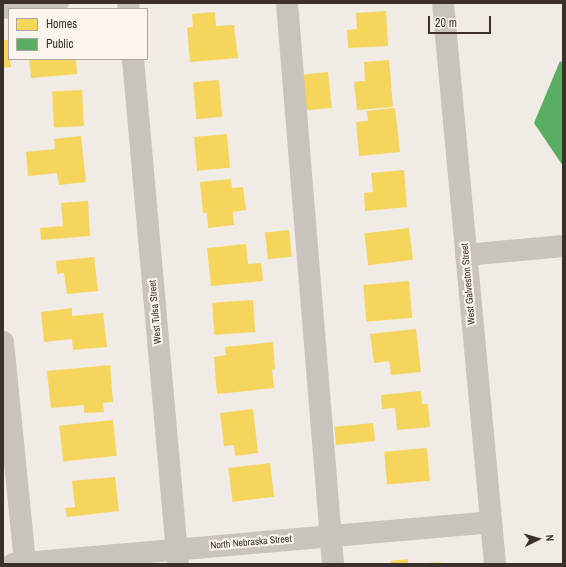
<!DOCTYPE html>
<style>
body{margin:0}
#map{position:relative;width:566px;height:567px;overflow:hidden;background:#f0ebe5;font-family:"Archivo Narrow",sans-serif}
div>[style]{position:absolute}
.homes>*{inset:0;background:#f6d55c;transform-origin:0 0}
.public>*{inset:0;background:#5aae61}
.minor>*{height:22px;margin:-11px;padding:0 11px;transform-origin:11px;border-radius:11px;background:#c9c3be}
span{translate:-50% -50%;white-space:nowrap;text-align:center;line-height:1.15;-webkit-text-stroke:4px #fbf5ee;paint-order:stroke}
.street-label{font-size:10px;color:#3b302b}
.frame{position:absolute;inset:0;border:4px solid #3b302b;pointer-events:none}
.legend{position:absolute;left:8px;top:8px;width:140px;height:52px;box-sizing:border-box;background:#fbf5ee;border:1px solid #aea6a0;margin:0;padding:5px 7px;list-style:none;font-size:12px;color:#3b302b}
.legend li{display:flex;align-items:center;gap:8px;height:20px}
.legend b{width:20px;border:1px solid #aea6a0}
.north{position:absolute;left:518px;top:519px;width:40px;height:40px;-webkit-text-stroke:3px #fbf5ee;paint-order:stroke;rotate:85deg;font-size:11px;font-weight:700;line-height:16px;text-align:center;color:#3b302b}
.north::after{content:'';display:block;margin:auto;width:14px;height:18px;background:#3b302b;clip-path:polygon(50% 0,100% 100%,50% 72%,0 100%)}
.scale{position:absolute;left:428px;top:16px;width:63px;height:18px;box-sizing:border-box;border:2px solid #3b302b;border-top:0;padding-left:5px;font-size:12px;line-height:14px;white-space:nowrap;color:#3b302b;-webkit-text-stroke:3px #fbf5ee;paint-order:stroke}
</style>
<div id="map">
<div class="homes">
<div style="clip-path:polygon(386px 11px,388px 46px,348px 48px,347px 30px,357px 29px,356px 13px)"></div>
<div style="clip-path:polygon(215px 12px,216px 26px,234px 25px,238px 58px,190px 62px,187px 28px,193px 27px,192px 14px)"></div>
<div style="clip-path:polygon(3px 40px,8px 40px,11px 67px,3px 68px)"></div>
<div style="clip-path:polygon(29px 59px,76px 59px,77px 74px,31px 78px)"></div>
<div style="clip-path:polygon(389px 60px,393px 107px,357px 110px,354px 82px,365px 81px,364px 62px)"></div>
<div style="left:328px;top:72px;width:36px;height:26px;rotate:84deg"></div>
<div style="left:219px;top:80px;width:37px;height:26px;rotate:85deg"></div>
<div style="left:82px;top:90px;width:36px;height:30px;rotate:87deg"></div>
<div style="clip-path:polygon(395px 108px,400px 152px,359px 156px,356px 122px,368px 121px,367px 111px)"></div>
<div style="left:227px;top:134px;width:34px;height:33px;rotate:85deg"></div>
<div style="clip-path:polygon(81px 136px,86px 182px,59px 185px,57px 173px,28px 176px,26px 152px,55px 149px,54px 139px)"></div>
<div style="clip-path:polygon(404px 170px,407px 207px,365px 211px,364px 193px,373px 192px,371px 173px)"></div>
<div style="clip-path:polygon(231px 179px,232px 188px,243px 187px,246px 210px,233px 212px,234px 225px,208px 228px,207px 213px,203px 213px,200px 182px)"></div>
<div style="clip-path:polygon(88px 201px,90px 236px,41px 240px,40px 228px,63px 226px,61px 203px)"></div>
<div style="left:409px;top:228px;width:32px;height:45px;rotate:83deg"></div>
<div style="left:289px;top:230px;width:27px;height:24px;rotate:84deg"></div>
<div style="clip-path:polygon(246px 244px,248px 264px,261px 263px,263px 281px,211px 286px,207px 248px)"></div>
<div style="clip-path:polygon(94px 257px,98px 291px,67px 294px,64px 273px,57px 274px,56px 261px)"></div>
<div style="left:409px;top:281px;width:37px;height:46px;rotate:85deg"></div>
<div style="left:253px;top:300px;width:32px;height:41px;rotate:86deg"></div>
<div style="clip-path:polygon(72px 308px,72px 316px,103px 313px,107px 347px,73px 350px,72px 339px,44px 342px,41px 312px)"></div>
<div style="clip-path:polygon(416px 329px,421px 372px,391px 375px,389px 361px,374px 363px,370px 334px)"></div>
<div style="clip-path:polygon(273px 342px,275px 369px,272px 370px,274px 388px,217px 394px,214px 357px,226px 355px,225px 347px)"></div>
<div style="clip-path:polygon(110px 365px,113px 402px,103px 403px,104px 412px,84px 413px,84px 405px,51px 408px,47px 371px)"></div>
<div style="clip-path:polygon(421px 391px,422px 404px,428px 404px,430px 427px,397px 430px,395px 408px,382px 409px,381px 395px)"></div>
<div style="clip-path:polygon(253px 409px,258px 453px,235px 456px,234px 445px,224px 446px,220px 413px)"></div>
<div style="left:113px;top:420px;width:36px;height:54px;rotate:84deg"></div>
<div style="left:373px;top:423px;width:18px;height:39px;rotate:84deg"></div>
<div style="left:427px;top:448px;width:33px;height:43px;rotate:85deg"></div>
<div style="left:270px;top:463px;width:34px;height:42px;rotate:83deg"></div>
<div style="clip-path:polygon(115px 477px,119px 511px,67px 517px,65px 508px,75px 507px,72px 481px)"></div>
<div style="clip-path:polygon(408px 559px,408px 564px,391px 564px,390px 561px)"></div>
<div style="clip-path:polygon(441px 562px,441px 564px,426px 564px,425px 563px)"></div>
</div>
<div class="public">
<div style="clip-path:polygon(560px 61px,563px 63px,563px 166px,534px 123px)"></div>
</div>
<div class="minor">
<div style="left:128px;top:3px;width:6px;rotate:81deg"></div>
<div style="left:287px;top:3px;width:563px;rotate:85.31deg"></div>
<div style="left:443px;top:3px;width:563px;rotate:84.7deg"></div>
<div style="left:3px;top:8px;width:55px;rotate:-5.2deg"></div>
<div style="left:133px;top:59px;width:507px;rotate:84.91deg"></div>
<div style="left:466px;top:255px;width:97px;rotate:-5.3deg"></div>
<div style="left:3px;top:342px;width:223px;rotate:84.3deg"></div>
<div style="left:13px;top:564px;width:479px;rotate:-5deg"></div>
</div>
<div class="street-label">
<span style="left:468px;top:284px;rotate:-95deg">West Galveston Street</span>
<span style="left:155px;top:312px;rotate:-95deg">West Tulsa Street</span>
<span style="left:251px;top:542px;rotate:-5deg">North Nebraska Street</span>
</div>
<div class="frame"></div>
<ul class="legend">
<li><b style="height:11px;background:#f6d55c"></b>Homes</li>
<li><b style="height:11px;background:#5aae61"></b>Public</li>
</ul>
<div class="north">N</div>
<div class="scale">20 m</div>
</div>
